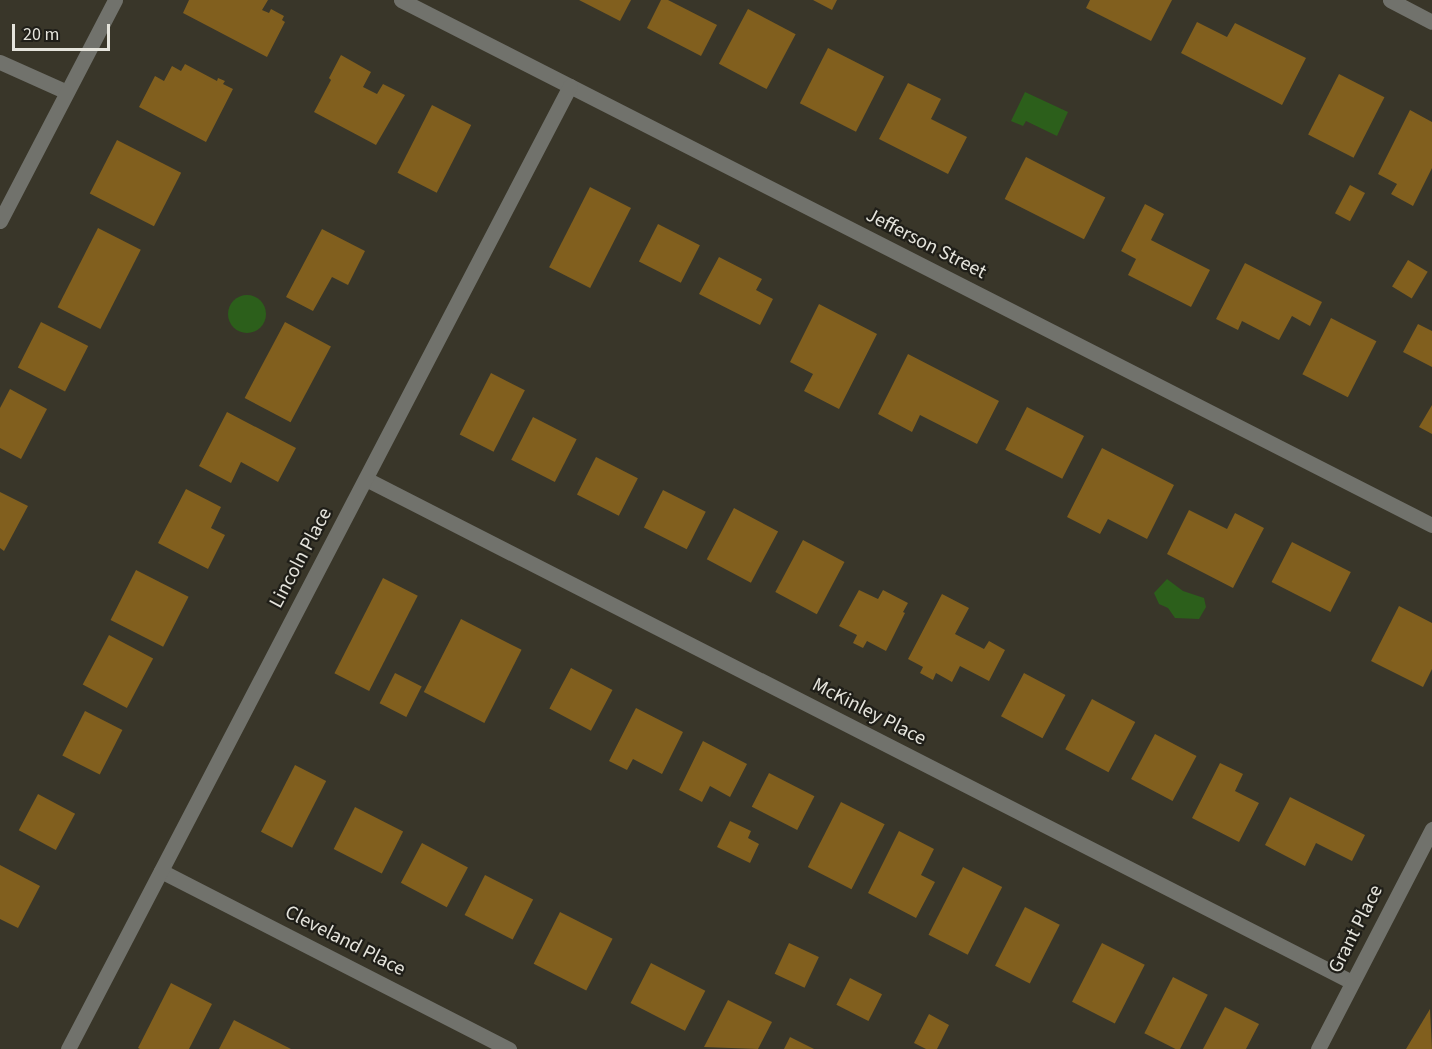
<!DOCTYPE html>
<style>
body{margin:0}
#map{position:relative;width:1432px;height:1049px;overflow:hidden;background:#393629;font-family:"Source Sans 3",sans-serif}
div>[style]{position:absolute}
.water>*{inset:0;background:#2c5f1b}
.round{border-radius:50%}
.building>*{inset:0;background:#815f1e;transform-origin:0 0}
.minor>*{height:15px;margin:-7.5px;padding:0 7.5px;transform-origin:7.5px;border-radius:7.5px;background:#71726c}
span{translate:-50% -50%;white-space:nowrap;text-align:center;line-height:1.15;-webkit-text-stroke:4.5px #1f1e18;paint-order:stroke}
.street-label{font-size:20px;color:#e5e4dc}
.scale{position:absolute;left:12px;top:24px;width:98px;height:27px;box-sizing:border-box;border:3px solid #e5e4dc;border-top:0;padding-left:8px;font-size:18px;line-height:21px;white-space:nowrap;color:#e5e4dc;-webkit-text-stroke:4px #1f1e18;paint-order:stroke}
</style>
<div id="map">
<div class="water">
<div style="clip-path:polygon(1025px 92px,1068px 112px,1057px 136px,1026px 121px,1023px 126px,1011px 121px)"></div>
<div class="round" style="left:228px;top:295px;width:38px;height:38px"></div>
<div style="clip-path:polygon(1167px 579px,1183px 591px,1204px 598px,1206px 607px,1199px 619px,1175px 618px,1168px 608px,1159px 604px,1154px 593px)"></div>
</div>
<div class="building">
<div style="clip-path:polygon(189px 0,268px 0,262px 10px,269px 13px,271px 9px,284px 16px,282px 20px,285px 22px,267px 57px,183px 13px)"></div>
<div style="clip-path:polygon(579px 0,631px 0,620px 21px)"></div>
<div style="clip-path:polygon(661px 0,668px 0,717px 25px,701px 56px,647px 28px)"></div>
<div style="clip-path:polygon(813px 0,837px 0,832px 10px)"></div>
<div style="clip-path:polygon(1090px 0,1172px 0,1151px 41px,1086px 8px)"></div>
<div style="left:748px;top:9px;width:54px;height:62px;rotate:28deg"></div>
<div style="clip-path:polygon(1197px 22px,1227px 37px,1235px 23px,1306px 58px,1282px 105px,1181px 53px)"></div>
<div style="left:828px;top:48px;width:63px;height:62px;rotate:27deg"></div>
<div style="clip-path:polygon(341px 55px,371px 72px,363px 87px,377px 94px,383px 84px,405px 95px,376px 145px,314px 112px,331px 80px,329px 78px)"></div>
<div style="clip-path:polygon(185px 64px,217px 81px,218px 78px,225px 81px,223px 84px,233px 89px,206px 142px,139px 107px,155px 76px,164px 81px,172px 66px,181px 71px)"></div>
<div style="left:1339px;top:74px;width:51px;height:68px;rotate:27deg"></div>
<div style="clip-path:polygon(908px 83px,941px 99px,931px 119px,967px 137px,948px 174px,879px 139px)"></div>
<div style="left:432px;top:105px;width:44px;height:76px;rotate:27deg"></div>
<div style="clip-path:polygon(1410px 110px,1432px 122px,1432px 168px,1413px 206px,1391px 194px,1397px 184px,1378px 174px)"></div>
<div style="left:117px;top:140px;width:72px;height:60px;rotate:27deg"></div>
<div style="left:1026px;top:157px;width:89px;height:47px;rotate:27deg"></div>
<div style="left:1350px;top:185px;width:17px;height:32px;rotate:28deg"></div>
<div style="left:590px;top:187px;width:46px;height:90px;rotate:27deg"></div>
<div style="clip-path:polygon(1145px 204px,1164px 214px,1151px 240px,1210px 270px,1191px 307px,1128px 275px,1136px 259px,1121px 251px)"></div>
<div style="left:658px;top:224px;width:47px;height:42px;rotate:27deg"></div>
<div style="left:98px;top:228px;width:48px;height:89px;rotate:27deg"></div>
<div style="clip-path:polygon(322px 229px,365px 251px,348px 285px,332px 277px,313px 311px,286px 297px)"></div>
<div style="clip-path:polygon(719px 257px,762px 279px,756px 290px,773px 299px,760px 325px,699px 294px)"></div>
<div style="left:1408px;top:260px;width:23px;height:31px;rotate:31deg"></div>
<div style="clip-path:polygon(1245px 263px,1322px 302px,1310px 326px,1292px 316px,1279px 340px,1242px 321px,1238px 330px,1216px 319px)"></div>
<div style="clip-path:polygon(819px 304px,877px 334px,839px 409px,804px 391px,813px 374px,790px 362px)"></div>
<div style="left:1331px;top:318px;width:51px;height:63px;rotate:27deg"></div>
<div style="left:41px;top:322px;width:53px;height:51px;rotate:27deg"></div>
<div style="left:285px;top:322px;width:52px;height:86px;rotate:28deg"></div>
<div style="clip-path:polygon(1418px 324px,1432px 331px,1432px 367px,1403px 352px)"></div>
<div style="clip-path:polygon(908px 354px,999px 401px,977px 444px,920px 415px,912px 432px,878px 414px)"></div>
<div style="left:491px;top:373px;width:38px;height:69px;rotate:27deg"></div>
<div style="clip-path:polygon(10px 389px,47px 409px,21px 459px,0 448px,0 408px)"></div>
<div style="clip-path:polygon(1432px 405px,1432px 434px,1419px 427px)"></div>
<div style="left:1027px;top:407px;width:64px;height:48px;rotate:27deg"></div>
<div style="clip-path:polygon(227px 412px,296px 448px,278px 482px,241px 462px,231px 483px,199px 466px)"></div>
<div style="left:533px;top:417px;width:49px;height:48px;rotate:27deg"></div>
<div style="clip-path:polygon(1102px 448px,1174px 485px,1147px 539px,1108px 519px,1100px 534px,1067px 517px)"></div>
<div style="left:596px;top:457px;width:47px;height:42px;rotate:27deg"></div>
<div style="clip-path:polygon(186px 489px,221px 507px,211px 528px,225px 535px,208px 569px,158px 543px)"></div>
<div style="left:663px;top:490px;width:48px;height:42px;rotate:27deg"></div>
<div style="clip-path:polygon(0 492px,28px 506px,4px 551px,0 548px)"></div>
<div style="left:734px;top:508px;width:50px;height:58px;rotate:28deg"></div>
<div style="clip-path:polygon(1189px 510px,1227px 529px,1235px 513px,1264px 528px,1233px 588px,1167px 554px)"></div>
<div style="left:803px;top:540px;width:47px;height:59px;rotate:28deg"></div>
<div style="left:1292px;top:542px;width:66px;height:45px;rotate:27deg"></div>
<div style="left:136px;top:570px;width:59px;height:56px;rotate:27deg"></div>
<div style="left:383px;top:578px;width:39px;height:107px;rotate:27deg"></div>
<div style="clip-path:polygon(859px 590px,878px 599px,883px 590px,908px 603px,903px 612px,905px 613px,886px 651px,867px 641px,863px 648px,853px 643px,857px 635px,839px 626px)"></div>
<div style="clip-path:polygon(942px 594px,969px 608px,955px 634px,984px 649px,989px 641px,1005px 650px,989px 681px,960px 666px,952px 682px,936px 673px,933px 680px,920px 673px,923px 667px,908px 659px)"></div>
<div style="clip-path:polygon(1399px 606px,1432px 623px,1432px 669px,1423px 687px,1371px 661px)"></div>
<div style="left:461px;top:619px;width:68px;height:82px;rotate:27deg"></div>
<div style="left:109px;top:635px;width:50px;height:56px;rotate:28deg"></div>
<div style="left:571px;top:668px;width:47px;height:46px;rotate:28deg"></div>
<div style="left:395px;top:673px;width:30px;height:34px;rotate:27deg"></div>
<div style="left:1024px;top:673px;width:47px;height:49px;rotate:28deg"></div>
<div style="left:1092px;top:699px;width:49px;height:57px;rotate:28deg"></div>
<div style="clip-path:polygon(636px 708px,683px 732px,662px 774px,633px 759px,627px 770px,609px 761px)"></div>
<div style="left:85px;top:711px;width:42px;height:50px;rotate:27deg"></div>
<div style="left:1155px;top:734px;width:47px;height:51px;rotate:28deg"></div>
<div style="clip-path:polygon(703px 741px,747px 764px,730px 797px,710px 786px,702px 802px,679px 790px)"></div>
<div style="clip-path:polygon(1220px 763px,1243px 774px,1235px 791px,1259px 803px,1239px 842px,1192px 818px)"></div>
<div style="left:295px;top:765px;width:35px;height:75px;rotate:27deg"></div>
<div style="left:769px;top:773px;width:51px;height:38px;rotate:27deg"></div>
<div style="left:38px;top:794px;width:42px;height:41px;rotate:28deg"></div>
<div style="clip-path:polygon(1290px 797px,1365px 835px,1352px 861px,1316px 843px,1305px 866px,1265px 845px)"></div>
<div style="left:841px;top:802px;width:49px;height:73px;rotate:27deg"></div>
<div style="left:355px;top:807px;width:54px;height:47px;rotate:27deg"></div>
<div style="clip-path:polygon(730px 821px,751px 831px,748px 838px,759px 844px,750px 863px,717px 847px)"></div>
<div style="clip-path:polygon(899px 831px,934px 849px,921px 875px,935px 882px,916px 918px,868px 893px)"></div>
<div style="left:422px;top:843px;width:52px;height:45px;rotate:28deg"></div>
<div style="clip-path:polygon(0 865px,40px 886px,18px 928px,0 919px)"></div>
<div style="left:963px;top:867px;width:44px;height:76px;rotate:27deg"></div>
<div style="left:485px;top:875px;width:54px;height:45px;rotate:27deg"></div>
<div style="left:1025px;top:907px;width:39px;height:66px;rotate:27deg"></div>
<div style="left:560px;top:912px;width:59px;height:58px;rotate:27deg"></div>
<div style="left:789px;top:943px;width:33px;height:34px;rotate:25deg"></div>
<div style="left:1102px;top:943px;width:48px;height:66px;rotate:27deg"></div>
<div style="left:651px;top:963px;width:61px;height:45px;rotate:27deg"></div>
<div style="left:1173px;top:977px;width:39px;height:63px;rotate:27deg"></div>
<div style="left:850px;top:978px;width:36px;height:30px;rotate:27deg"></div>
<div style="clip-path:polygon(171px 983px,212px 1004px,189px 1049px,140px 1049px,138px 1048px)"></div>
<div style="clip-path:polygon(728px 1000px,772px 1022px,758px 1049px,704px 1047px)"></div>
<div style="clip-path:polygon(1225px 1007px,1259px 1024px,1246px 1049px,1203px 1049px)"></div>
<div style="clip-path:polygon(1430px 1009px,1432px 1049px,1406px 1049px)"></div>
<div style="clip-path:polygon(929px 1014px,949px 1025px,937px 1049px,926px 1049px,914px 1043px)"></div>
<div style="clip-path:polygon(234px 1020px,291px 1049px,219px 1049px)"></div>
<div style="clip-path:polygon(790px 1037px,814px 1049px,784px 1049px)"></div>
</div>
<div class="minor">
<div style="left:401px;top:0;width:1157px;rotate:26.99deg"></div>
<div style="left:1390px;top:0;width:47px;rotate:27.6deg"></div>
<div style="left:0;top:62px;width:73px;rotate:24.1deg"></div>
<div style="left:0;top:221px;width:249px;rotate:-62.5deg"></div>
<div style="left:366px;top:479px;width:1107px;rotate:27.03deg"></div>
<div style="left:161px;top:871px;width:391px;rotate:27.1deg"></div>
<div style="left:68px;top:1049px;width:1086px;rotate:-62.47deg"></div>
<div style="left:1318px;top:1049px;width:248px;rotate:-62.6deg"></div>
</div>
<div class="street-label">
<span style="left:926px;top:244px;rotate:27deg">Jefferson Street</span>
<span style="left:301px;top:558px;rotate:-62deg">Lincoln Place</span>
<span style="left:869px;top:712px;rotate:27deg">McKinley Place</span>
<span style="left:1356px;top:929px;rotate:-63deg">Grant Place</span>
<span style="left:345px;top:941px;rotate:27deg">Cleveland Place</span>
</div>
<div class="scale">20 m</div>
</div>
